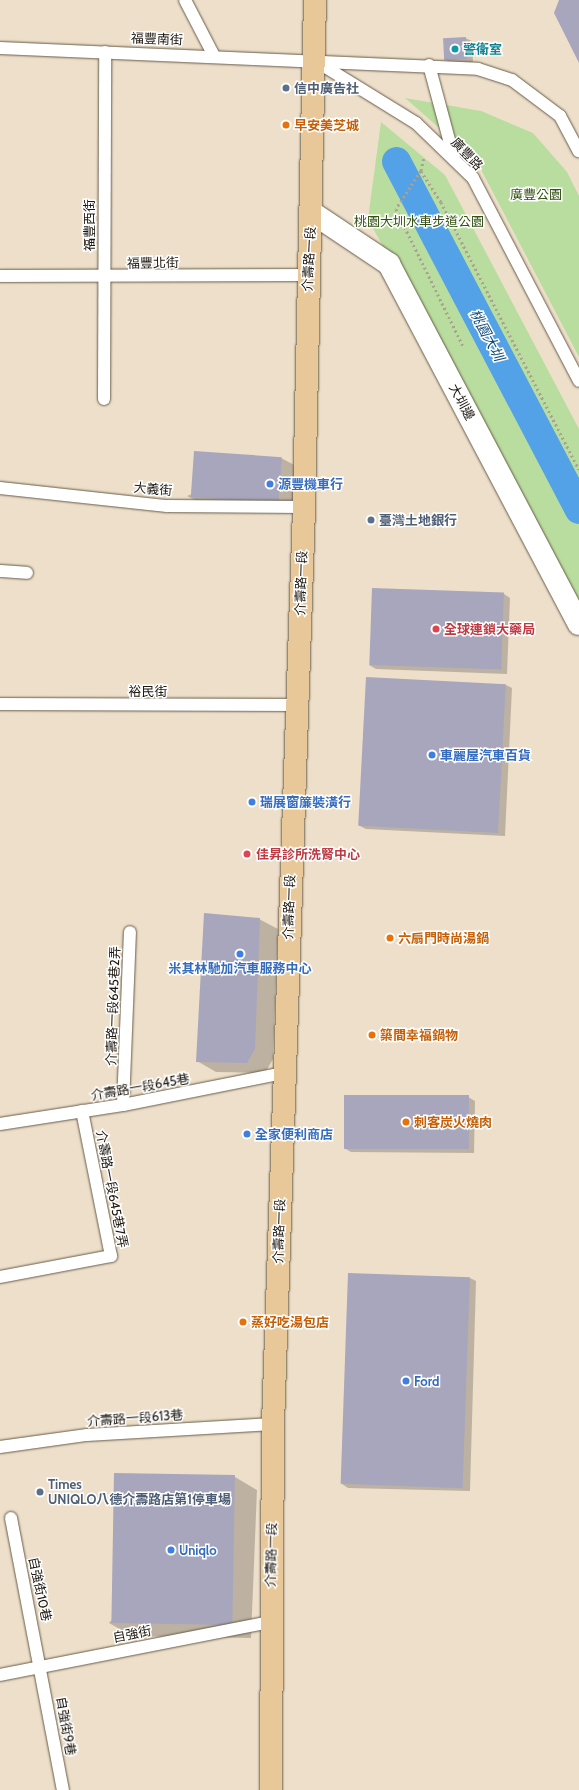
<!DOCTYPE html>
<meta charset="utf-8">
<style>
body{margin:0}
#map{position:relative;width:579px;height:1790px;overflow:hidden;background:#eddfca;font-family:Cabin,"Noto Sans TC",sans-serif}
div>[style]{position:absolute}
.green>*{inset:0;background:#b9dd9e}
.shadow>*{inset:0;background:#0003}
.canal>*{height:29px;margin:-14.5px;padding:0 14.5px;transform-origin:14.5px;border-radius:14.5px;background:#53a1e7}
.building>*{inset:0;background:#a8a6bc;transform-origin:0 0}
.path>*{height:2.5px;margin-top:-1.25px;transform-origin:0;background:repeating-linear-gradient(90deg,#aca190 0 2px,transparent 0 5px)}
.roads{filter:drop-shadow(0 0 1px #685c49) drop-shadow(0 0 1px #685c49)}
.lane>*{height:12px;margin:-6px;padding:0 6px;transform-origin:6px;border-radius:6px;background:#fff}
.street>*{height:22px;margin:-11px;padding:0 11px;transform-origin:11px;border-radius:11px;background:#fff}
.primary>*{height:22px;margin:-11px;padding:0 11px;transform-origin:11px;border-radius:11px;background:#e8c899}
.dots>*{width:11px;height:11px;translate:-50% -50%;box-sizing:border-box;border:2px solid #fff;border-radius:50%}
span{translate:-50% -50%;white-space:nowrap;text-align:center;line-height:1.15;-webkit-text-stroke:3px #fff;paint-order:stroke}
.street-label{font-size:13px;color:#1c170f}
.culture-label{font-size:13px;color:#0d838f;font-weight:700}
.left{translate:0 -50%;text-align:left}
.service-label{font-size:13px;color:#4e5e75;font-weight:700}
.food-label{font-size:13px;color:#c56008;font-weight:700}
.park-label{font-size:13px;color:#345214}
.shop-label{font-size:13px;color:#366cbe;font-weight:700}
.health-label{font-size:13px;color:#be3a42;font-weight:700}
.water-label{font-size:14px;color:#104977;font-style:italic}
</style>
<div id="map">
<div class="green">
<div style="clip-path:polygon(405px 98px,481px 111px,533px 133px,567px 172px,579px 196px,579px 357px,476px 160px)"></div>
<div style="clip-path:polygon(381px 122px,445px 175px,579px 429px,579px 606px,368px 219px)"></div>
</div>
<div class="shadow">
<div style="clip-path:polygon(465px 38px,472px 41px,473px 62px,452px 64px,446px 60px)"></div>
<div style="clip-path:polygon(281px 458px,300px 468px,298px 512px,206px 506px,187px 496px)"></div>
<div style="clip-path:polygon(504px 594px,510px 598px,507px 674px,376px 669px,369px 665px)"></div>
<div style="clip-path:polygon(506px 685px,512px 688px,505px 836px,366px 829px,360px 826px)"></div>
<div style="clip-path:polygon(259px 919px,278px 929px,273px 1059px,265px 1073px,216px 1072px,197px 1061px)"></div>
<div style="clip-path:polygon(468px 1097px,475px 1101px,474px 1153px,351px 1152px,344px 1148px)"></div>
<div style="clip-path:polygon(470px 1278px,476px 1281px,470px 1491px,348px 1488px,342px 1484px)"></div>
<div style="clip-path:polygon(235px 1477px,257px 1490px,251px 1638px,132px 1636px,109px 1623px)"></div>
</div>
<div class="canal">
<div style="left:396px;top:161px;width:393px;rotate:62.3deg"></div>
</div>
<div class="building">
<div style="clip-path:polygon(559px 0,579px 0,579px 63px,554px 13px)"></div>
<div style="left:466px;top:37px;width:22px;height:23px;rotate:87deg"></div>
<div style="left:194px;top:451px;width:88px;height:46px;rotate:4deg"></div>
<div style="left:372px;top:588px;width:132px;height:77px;rotate:2deg"></div>
<div style="left:366px;top:677px;width:140px;height:149px;rotate:3deg"></div>
<div style="clip-path:polygon(204px 913px,260px 918px,255px 1049px,247px 1063px,196px 1062px)"></div>
<div style="left:344px;top:1095px;width:125px;height:54px"></div>
<div style="left:348px;top:1273px;width:122px;height:211px;rotate:2deg"></div>
<div style="left:114px;top:1473px;width:121px;height:150px;rotate:1deg"></div>
</div>
<div class="path">
<div style="left:424px;top:159px;width:12px;rotate:104deg"></div>
<div style="left:421px;top:171px;width:37px;rotate:57deg"></div>
<div style="left:441px;top:202px;width:301px;rotate:62.7deg"></div>
<div style="left:421px;top:171px;width:45px;rotate:123.3deg"></div>
<div style="left:396px;top:209px;width:153px;rotate:63.9deg"></div>
</div>
<div class="roads">
<div class="lane">
<div style="left:185px;top:0;width:63px;rotate:62.6deg"></div>
<div style="left:0;top:48px;width:478px;rotate:2.5deg"></div>
<div style="left:478px;top:69px;width:36px;rotate:18deg"></div>
<div style="left:512px;top:80px;width:60px;rotate:36.9deg"></div>
<div style="left:560px;top:116px;width:40px;rotate:62deg"></div>
<div style="left:314px;top:60px;width:120px;rotate:31.7deg"></div>
<div style="left:416px;top:123px;width:79px;rotate:44deg"></div>
<div style="left:473px;top:178px;width:229px;rotate:62.4deg"></div>
<div style="left:429px;top:65px;width:96px;rotate:75deg"></div>
<div style="left:0;top:276px;width:307px;rotate:-0.2deg"></div>
<div style="left:104px;top:399px;width:347px;rotate:-89.8deg"></div>
<div style="left:0;top:488px;width:168px;rotate:6.2deg"></div>
<div style="left:167px;top:506px;width:137px;rotate:0.4deg"></div>
<div style="left:0;top:571px;width:27px;rotate:4deg"></div>
<div style="left:0;top:704px;width:296px;rotate:0.2deg"></div>
<div style="left:123px;top:1105px;width:173px;rotate:-87.7deg"></div>
<div style="left:0;top:1124px;width:124px;rotate:-8.8deg"></div>
<div style="left:123px;top:1105px;width:163px;rotate:-11.3deg"></div>
<div style="left:0;top:1277px;width:113px;rotate:-10.7deg"></div>
<div style="left:111px;top:1256px;width:148px;rotate:-101.3deg"></div>
<div style="left:0;top:1447px;width:88px;rotate:-7.9deg"></div>
<div style="left:87px;top:1435px;width:186px;rotate:-3.4deg"></div>
<div style="left:11px;top:1518px;width:277px;rotate:79.2deg"></div>
<div style="left:0;top:1675px;width:275px;rotate:-11.1deg"></div>
</div>
<div class="street">
<div style="left:311px;top:212px;width:94px;rotate:33.7deg"></div>
<div style="left:389px;top:264px;width:407px;rotate:62.2deg"></div>
</div>
<div class="primary">
<div style="left:271px;top:1790px;width:366px;rotate:-89.7deg"></div>
<div style="left:273px;top:1424px;width:918px;rotate:-88.06deg"></div>
<div style="left:304px;top:507px;width:507px;rotate:-88.76deg"></div>
</div>
</div>
<div class="dots">
<div style="left:455px;top:49px;background:#0f9aa8"></div>
<div style="left:286px;top:88px;background:#5c6f8a"></div>
<div style="left:286px;top:125px;background:#e8710a"></div>
<div style="left:270px;top:484px;background:#3f7fe0"></div>
<div style="left:371px;top:520px;background:#5c6f8a"></div>
<div style="left:436px;top:629px;background:#e0444e"></div>
<div style="left:432px;top:755px;background:#3f7fe0"></div>
<div style="left:252px;top:802px;background:#3f7fe0"></div>
<div style="left:247px;top:854px;background:#e0444e"></div>
<div style="left:390px;top:938px;background:#e8710a"></div>
<div style="left:240px;top:954px;background:#3f7fe0"></div>
<div style="left:372px;top:1035px;background:#e8710a"></div>
<div style="left:406px;top:1122px;background:#e8710a"></div>
<div style="left:247px;top:1134px;background:#3f7fe0"></div>
<div style="left:243px;top:1322px;background:#e8710a"></div>
<div style="left:406px;top:1381px;background:#3f7fe0"></div>
<div style="left:40px;top:1492px;background:#5c6f8a"></div>
<div style="left:171px;top:1550px;background:#3f7fe0"></div>
</div>
<div class="street-label">
<span style="left:157px;top:39px;rotate:2deg">福豐南街</span>
<span style="left:467px;top:154px;rotate:46deg">廣豐路</span>
<span style="left:89px;top:225px;rotate:-90deg">福豐西街</span>
<span style="left:309px;top:259px;rotate:-87deg">介壽路一段</span>
<span style="left:153px;top:263px;rotate:-1deg">福豐北街</span>
<span style="left:462px;top:402px;rotate:62deg">大圳邊</span>
<span style="left:153px;top:489px;rotate:5deg">大義街</span>
<span style="left:301px;top:583px;rotate:-88deg">介壽路一段</span>
<span style="left:148px;top:691px">裕民街</span>
<span style="left:289px;top:907px;rotate:-88deg">介壽路一段</span>
<span style="left:113px;top:1006px;rotate:-88deg">介壽路一段645巷2弄</span>
<span style="left:140px;top:1087px;rotate:-10deg">介壽路一段645巷</span>
<span style="left:112px;top:1189px;rotate:79deg">介壽路一段645巷7弄</span>
<span style="left:279px;top:1231px;rotate:-88deg">介壽路一段</span>
<span style="left:135px;top:1418px;rotate:-4deg">介壽路一段613巷</span>
<span style="left:271px;top:1555px;rotate:-89deg">介壽路一段</span>
<span style="left:40px;top:1589px;rotate:78deg">自強街10巷</span>
<span style="left:132px;top:1634px;rotate:-11deg">自強街</span>
<span style="left:66px;top:1726px;rotate:80deg">自強街9巷</span>
</div>
<div class="culture-label">
<span class="left" style="left:463px;top:49px">警衛室</span>
</div>
<div class="service-label">
<span class="left" style="left:294px;top:88px">信中廣告社</span>
<span class="left" style="left:379px;top:520px">臺灣土地銀行</span>
<span class="left" style="left:48px;top:1492px">Times<br>UNIQLO八德介壽路店第1停車場</span>
</div>
<div class="food-label">
<span class="left" style="left:294px;top:125px">早安美芝城</span>
<span class="left" style="left:398px;top:938px">六扇門時尚湯鍋</span>
<span class="left" style="left:380px;top:1035px">築間幸福鍋物</span>
<span class="left" style="left:414px;top:1122px">刺客炭火燒肉</span>
<span class="left" style="left:251px;top:1322px">蒸好吃湯包店</span>
</div>
<div class="park-label">
<span style="left:536px;top:194px">廣豐公園</span>
<span style="left:419px;top:221px">桃園大圳水車步道公園</span>
</div>
<div class="shop-label">
<span class="left" style="left:278px;top:484px">源豐機車行</span>
<span class="left" style="left:440px;top:755px">車麗屋汽車百貨</span>
<span class="left" style="left:260px;top:802px">瑞展窗簾裝潢行</span>
<span style="left:240px;top:968px">米其林馳加汽車服務中心</span>
<span class="left" style="left:255px;top:1134px">全家便利商店</span>
<span class="left" style="left:414px;top:1381px">Ford</span>
<span class="left" style="left:179px;top:1550px">Uniqlo</span>
</div>
<div class="health-label">
<span class="left" style="left:444px;top:629px">全球連鎖大藥局</span>
<span class="left" style="left:256px;top:854px">佳昇診所洗腎中心</span>
</div>
<div class="water-label">
<span style="left:487px;top:335px;rotate:62deg">桃園大圳</span>
</div>
</div>
